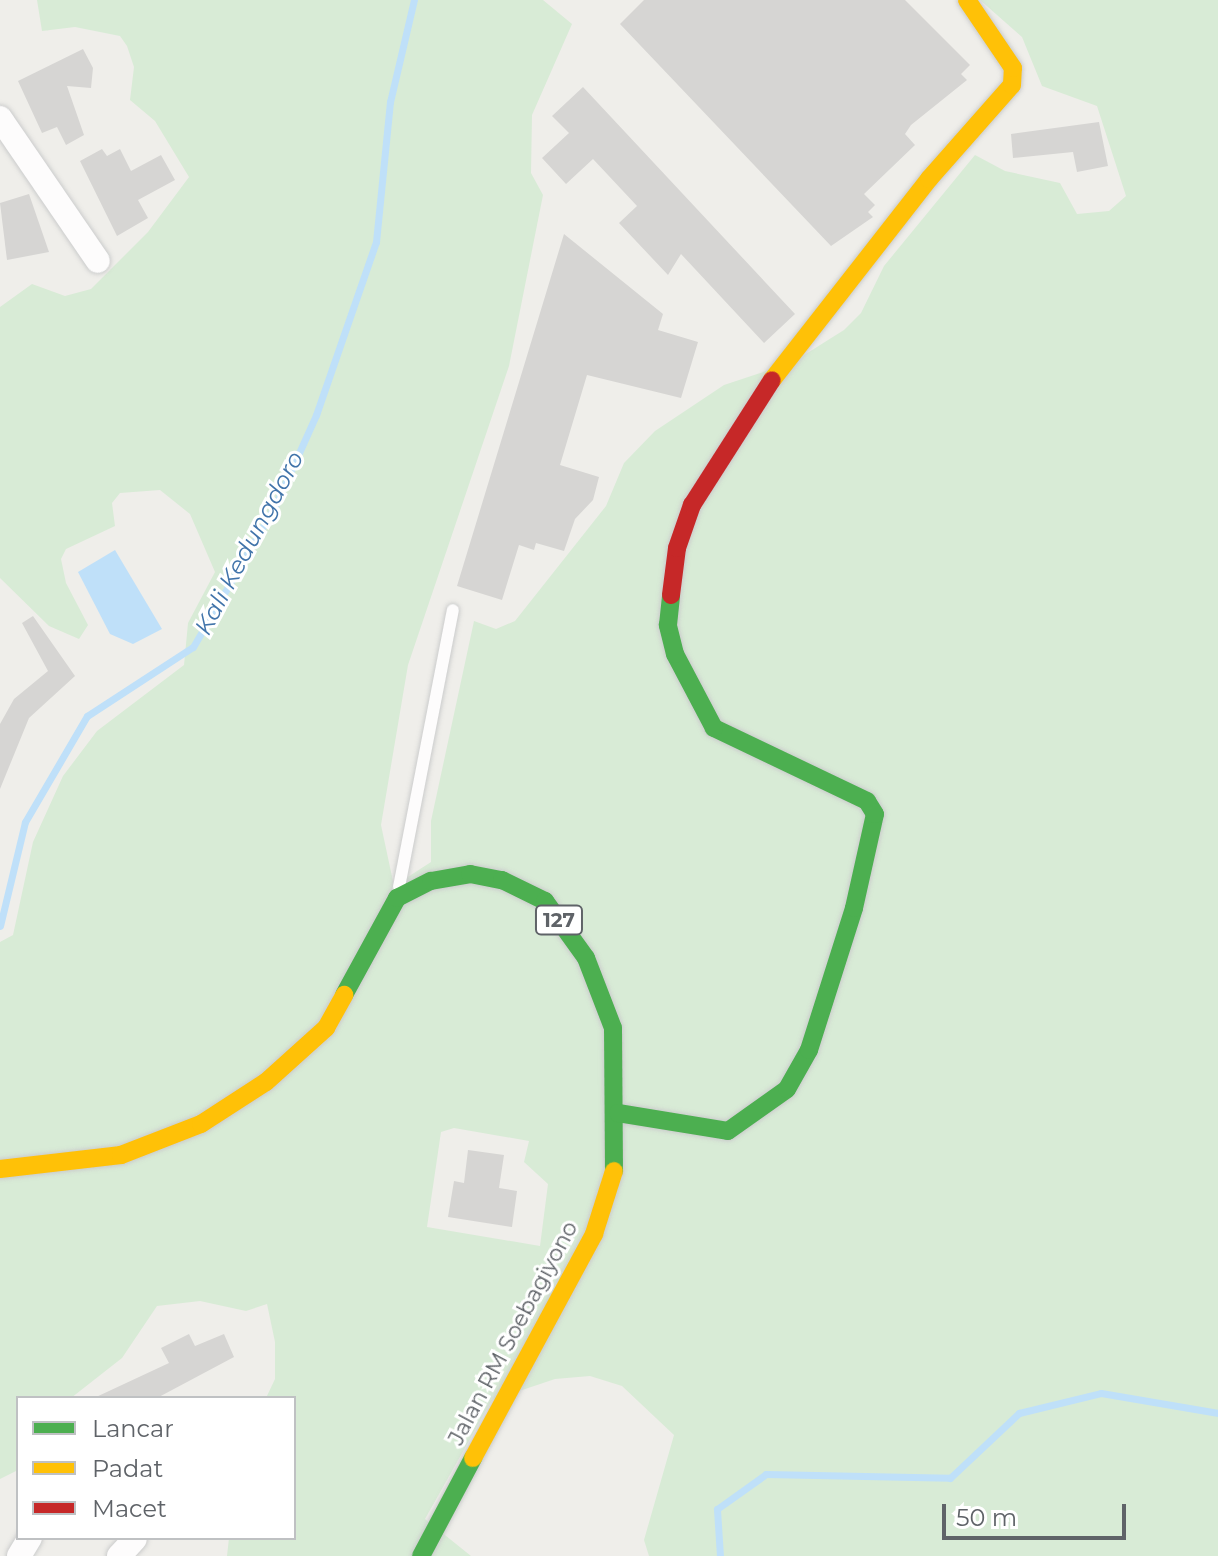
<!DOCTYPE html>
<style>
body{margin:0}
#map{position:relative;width:1218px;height:1556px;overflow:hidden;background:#efeeea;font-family:Montserrat,sans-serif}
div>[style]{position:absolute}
.green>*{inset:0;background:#d8ebd6}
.water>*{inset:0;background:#bfe0f9}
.stream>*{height:7px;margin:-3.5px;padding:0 3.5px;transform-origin:3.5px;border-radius:3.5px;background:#bfe0f9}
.building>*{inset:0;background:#d6d5d3}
.roads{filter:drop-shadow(0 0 2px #cbcccc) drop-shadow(0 0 2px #cbcccc)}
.lane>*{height:12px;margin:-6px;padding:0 6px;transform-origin:6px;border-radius:6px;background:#fdfcfc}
.street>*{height:24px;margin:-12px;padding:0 12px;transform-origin:12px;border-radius:12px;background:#fdfcfc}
.fast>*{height:18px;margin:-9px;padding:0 9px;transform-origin:9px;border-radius:9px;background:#4caf50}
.slow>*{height:18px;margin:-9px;padding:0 9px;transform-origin:9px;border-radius:9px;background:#ffc107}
.jam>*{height:18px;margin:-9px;padding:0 9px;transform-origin:9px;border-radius:9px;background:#c62828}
span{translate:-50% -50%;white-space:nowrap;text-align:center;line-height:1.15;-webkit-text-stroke:6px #fff;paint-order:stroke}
.shield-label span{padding:2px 6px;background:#fff;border:2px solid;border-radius:6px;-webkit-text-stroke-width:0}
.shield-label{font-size:20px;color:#5f6368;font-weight:700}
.street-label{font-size:22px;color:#5f6368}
.water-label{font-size:24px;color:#4174aa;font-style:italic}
.legend{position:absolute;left:16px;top:1396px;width:280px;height:144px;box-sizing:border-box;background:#fff;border:2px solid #bfc1c3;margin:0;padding:10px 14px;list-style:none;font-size:24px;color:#5f6368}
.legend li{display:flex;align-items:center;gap:16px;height:40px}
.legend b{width:40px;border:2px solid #bfc1c3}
.scale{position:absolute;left:942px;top:1504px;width:184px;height:36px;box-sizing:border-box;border:4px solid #5f6368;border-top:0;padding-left:10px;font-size:24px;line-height:28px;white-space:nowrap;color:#5f6368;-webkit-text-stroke:6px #fff;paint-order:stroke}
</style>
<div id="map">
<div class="green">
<div style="clip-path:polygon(evenodd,37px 0,543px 0,572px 24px,532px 115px,531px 173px,543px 195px,509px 366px,408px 665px,381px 825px,394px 886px,431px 862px,431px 821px,474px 621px,496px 629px,515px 621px,606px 506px,624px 463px,655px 431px,724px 385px,793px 362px,844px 330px,861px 313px,884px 266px,975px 155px,1005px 171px,1060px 183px,1077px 214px,1109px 211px,1126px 196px,1097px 106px,1042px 86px,1022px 37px,980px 0,1218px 0,1218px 1556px,649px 1556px,644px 1540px,674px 1435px,622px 1386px,590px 1376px,555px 1379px,492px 1400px,425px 1519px,471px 1556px,227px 1556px,229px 1538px,294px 1538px,294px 1398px,266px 1398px,275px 1379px,275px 1342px,267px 1304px,246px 1311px,200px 1301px,157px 1306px,122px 1358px,71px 1398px,18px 1398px,18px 1470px,0 1479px,0 942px,13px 935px,33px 842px,63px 776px,97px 731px,184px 665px,188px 623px,215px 572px,190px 514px,160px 490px,120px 493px,112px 503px,115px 526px,66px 549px,61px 559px,66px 583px,88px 625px,79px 639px,49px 626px,0 578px,0 307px,32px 284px,65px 296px,91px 289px,148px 232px,189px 177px,155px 121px,130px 100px,134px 67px,127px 46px,120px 36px,75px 27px,42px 31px,37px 0,454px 1128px,529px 1141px,524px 1162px,548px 1184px,540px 1246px,427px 1227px,441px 1132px,454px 1128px)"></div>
</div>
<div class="water">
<div style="clip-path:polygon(115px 550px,162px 629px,133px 644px,110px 634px,78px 572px)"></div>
</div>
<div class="stream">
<div style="left:0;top:926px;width:107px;rotate:-76.5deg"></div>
<div style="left:25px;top:822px;width:123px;rotate:-59.7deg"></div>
<div style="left:87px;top:716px;width:126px;rotate:-33.1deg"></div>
<div style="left:193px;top:647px;width:165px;rotate:-59.9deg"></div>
<div style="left:276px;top:504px;width:98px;rotate:-65.8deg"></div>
<div style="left:316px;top:415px;width:183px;rotate:-70.9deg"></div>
<div style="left:376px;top:242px;width:141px;rotate:-84.3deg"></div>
<div style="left:390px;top:102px;width:105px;rotate:-76.8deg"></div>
<div style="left:720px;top:1556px;width:47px;rotate:-93.7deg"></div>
<div style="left:717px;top:1509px;width:60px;rotate:-35.5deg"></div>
<div style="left:766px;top:1474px;width:184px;rotate:1.2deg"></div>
<div style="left:950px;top:1478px;width:95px;rotate:-43.3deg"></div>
<div style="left:1019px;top:1413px;width:84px;rotate:-13.7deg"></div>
<div style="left:1101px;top:1393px;width:119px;rotate:9.7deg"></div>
</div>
<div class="building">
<div style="clip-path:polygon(644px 0,905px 0,970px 65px,961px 74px,967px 80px,911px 125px,905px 134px,915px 145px,864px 194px,875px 205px,868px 212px,873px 217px,831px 246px,620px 24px)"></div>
<div style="clip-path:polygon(83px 49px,93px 68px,91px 88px,67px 86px,84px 135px,66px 145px,57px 127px,42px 133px,18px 81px)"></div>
<div style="clip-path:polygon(583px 87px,795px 314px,764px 343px,681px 254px,668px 275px,619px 223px,637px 206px,593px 159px,566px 184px,542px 158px,569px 133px,552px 116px)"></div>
<div style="clip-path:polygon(1099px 122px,1108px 166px,1077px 172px,1073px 152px,1013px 158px,1011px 134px)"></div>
<div style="clip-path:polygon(102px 149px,107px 156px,120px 149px,131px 171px,161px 155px,175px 180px,138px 200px,148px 218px,117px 236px,80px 161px)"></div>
<div style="clip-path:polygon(29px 194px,49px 252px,7px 260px,0 203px)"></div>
<div style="clip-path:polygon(564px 234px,663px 314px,658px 330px,698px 342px,681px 398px,587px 375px,560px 465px,599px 477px,593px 500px,575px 519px,564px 551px,536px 543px,534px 550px,519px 545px,502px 600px,457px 586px)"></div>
<div style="clip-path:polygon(33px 616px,75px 676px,29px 718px,0 789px,0 724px,14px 699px,48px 671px,22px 623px)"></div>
<div style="clip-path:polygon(468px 1150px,504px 1155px,499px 1188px,517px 1191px,512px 1227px,448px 1217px,454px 1181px,464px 1183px)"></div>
<div style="clip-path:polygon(189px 1334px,195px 1346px,224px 1334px,234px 1357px,157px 1398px,94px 1398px,169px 1363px,161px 1348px)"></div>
</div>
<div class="roads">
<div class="lane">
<div style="left:399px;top:887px;width:282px;rotate:-79deg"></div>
</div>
<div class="street">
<div style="left:0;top:118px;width:173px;rotate:55.6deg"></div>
<div style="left:19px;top:1556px;width:21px;rotate:-59deg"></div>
<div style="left:119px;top:1556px;width:23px;rotate:-47deg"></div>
</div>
<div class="fast">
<div style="left:344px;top:995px;width:111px;rotate:-61.3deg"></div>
<div style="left:397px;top:898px;width:38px;rotate:-27deg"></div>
<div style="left:431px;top:881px;width:40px;rotate:-10deg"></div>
<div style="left:470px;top:874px;width:33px;rotate:11deg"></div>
<div style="left:502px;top:880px;width:48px;rotate:26deg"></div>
<div style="left:545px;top:901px;width:70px;rotate:54.3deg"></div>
<div style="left:586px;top:958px;width:75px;rotate:68.9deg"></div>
<div style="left:613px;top:1028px;width:143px;rotate:89.6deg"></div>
<div style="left:618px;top:1113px;width:111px;rotate:9.3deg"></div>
<div style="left:728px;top:1131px;width:72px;rotate:-35.4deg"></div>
<div style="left:787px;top:1089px;width:45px;rotate:-60.6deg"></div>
<div style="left:809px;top:1050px;width:149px;rotate:-72.4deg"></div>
<div style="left:854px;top:908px;width:96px;rotate:-77.4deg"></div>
<div style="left:875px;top:814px;width:15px;rotate:-122deg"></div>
<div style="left:867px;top:801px;width:170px;rotate:-154.5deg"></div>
<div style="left:714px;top:728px;width:84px;rotate:-117.8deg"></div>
<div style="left:675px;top:654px;width:30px;rotate:-104deg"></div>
<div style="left:668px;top:625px;width:30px;rotate:-84deg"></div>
<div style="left:421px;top:1556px;width:111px;rotate:-62deg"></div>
</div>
<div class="slow">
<div style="left:772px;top:380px;width:255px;rotate:-52deg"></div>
<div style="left:929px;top:179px;width:125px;rotate:-48.6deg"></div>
<div style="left:1012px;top:85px;width:17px;rotate:-87deg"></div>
<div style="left:1013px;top:68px;width:82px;rotate:-124.1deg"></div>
<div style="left:0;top:1169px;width:122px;rotate:-6.6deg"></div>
<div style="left:121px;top:1155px;width:86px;rotate:-21.2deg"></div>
<div style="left:201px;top:1124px;width:77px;rotate:-32.9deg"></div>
<div style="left:266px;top:1082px;width:81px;rotate:-42deg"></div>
<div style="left:326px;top:1028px;width:38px;rotate:-61deg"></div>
<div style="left:473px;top:1458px;width:255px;rotate:-61.6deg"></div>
<div style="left:594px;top:1234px;width:66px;rotate:-72.4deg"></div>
</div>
<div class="jam">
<div style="left:671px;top:595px;width:47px;rotate:-82.7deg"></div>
<div style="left:677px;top:548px;width:46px;rotate:-70.8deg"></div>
<div style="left:692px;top:505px;width:148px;rotate:-57.4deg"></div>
</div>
</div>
<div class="shield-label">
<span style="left:559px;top:920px">127</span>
</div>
<div class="street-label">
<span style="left:513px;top:1333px;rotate:-62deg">Jalan RM Soebagiyono</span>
</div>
<div class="water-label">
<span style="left:249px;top:543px;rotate:-62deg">Kali Kedungdoro</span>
</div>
<ul class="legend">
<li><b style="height:10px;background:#4caf50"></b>Lancar</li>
<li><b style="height:10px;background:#ffc107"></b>Padat</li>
<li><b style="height:10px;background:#c62828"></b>Macet</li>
</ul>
<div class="scale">50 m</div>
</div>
